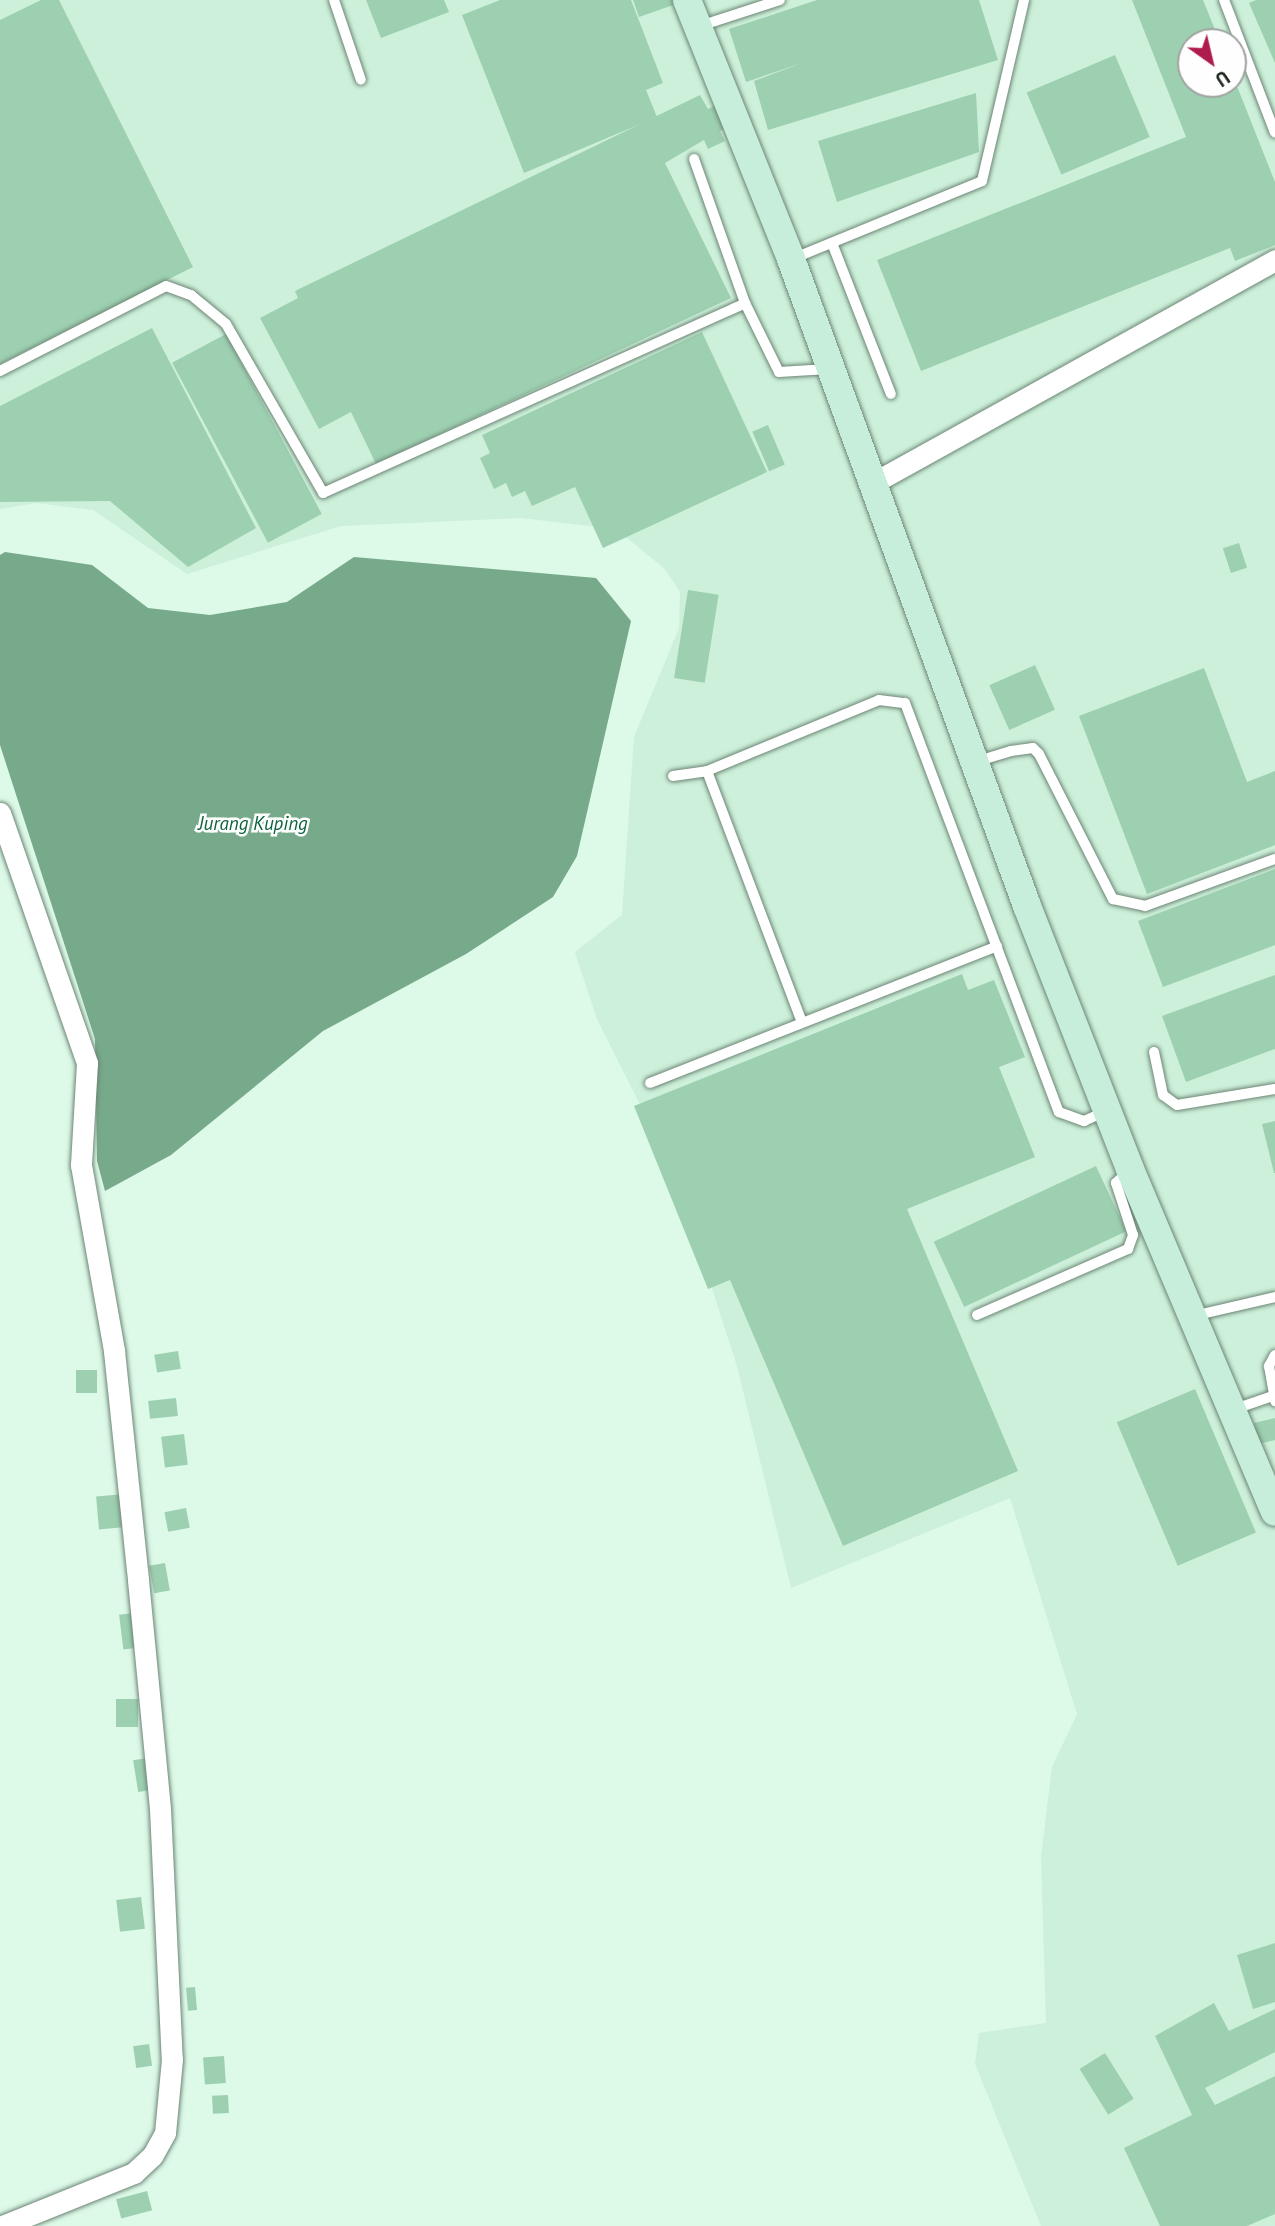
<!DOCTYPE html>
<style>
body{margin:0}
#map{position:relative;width:1275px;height:2226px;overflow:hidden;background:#ddf9e8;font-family:"PT Sans",sans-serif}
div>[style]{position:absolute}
.built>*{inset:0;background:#cdf0da}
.water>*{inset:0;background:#77a98b}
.building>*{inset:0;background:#9dd0b1;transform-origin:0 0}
.roads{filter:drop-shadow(0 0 2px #6c8575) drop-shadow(0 0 2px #6c8575)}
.lane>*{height:10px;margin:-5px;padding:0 5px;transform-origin:5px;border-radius:5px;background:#fff}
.street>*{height:21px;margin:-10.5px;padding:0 10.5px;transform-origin:10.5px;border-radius:10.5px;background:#fff}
.secondary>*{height:28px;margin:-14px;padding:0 14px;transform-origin:14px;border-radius:14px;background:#c6eedb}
span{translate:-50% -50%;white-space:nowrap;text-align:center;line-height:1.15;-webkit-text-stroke:5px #fefefe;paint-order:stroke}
.water-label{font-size:19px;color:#0c633e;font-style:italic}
.north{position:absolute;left:1177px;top:28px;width:70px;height:70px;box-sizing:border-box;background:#fefefe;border:2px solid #a0a4a2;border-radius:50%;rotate:146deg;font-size:19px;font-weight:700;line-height:28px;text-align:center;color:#141e17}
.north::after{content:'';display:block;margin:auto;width:24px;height:32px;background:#ae1c4d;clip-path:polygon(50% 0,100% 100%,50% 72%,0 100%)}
</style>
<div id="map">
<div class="built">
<div style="clip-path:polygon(evenodd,0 0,1275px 0,1275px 2226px,1041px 2226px,975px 2064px,979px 2033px,1046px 2023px,1041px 1857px,1052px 1767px,1077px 1714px,1010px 1498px,791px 1588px,737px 1366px,675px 1174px,597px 1019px,575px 952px,622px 915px,634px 737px,679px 628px,680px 592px,665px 569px,616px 529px,521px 518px,341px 526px,187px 574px,93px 510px,36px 503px,0 509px,0 0,1191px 42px,1233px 42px,1233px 84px,1191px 84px,1191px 42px)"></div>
</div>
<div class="water">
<div style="clip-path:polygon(5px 552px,92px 565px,148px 608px,210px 615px,287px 602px,354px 557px,596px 578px,631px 621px,577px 856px,553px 897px,466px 954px,323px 1031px,171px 1155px,105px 1191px,97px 1161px,95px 1039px,0 745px,0 555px)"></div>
</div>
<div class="building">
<div style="clip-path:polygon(41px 0,59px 0,193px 267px,0 364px,0 20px)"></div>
<div style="clip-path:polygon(366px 0,444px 0,449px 12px,381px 38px)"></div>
<div style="clip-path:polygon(500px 0,631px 0,663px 83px,646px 90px,657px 117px,524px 173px,462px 15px)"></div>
<div style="clip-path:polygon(633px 0,674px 0,676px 4px,639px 17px)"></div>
<div style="clip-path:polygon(817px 0,979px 0,998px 60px,768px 130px,754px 81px,802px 63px,746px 82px,729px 29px)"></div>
<div style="clip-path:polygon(1132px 0,1203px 0,1220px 42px,1191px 42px,1191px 84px,1233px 84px,1233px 76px,1275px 182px,1275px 245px,1235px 261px,1230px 248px,921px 371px,877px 260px,1186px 137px)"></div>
<div style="clip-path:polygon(1256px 0,1275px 0,1275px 63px,1249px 3px)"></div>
<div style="left:1115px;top:55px;width:89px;height:96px;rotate:67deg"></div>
<div style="clip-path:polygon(976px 93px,979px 152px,837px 202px,818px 141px)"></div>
<div style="clip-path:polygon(700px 95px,708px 109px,718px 104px,729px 127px,720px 131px,725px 141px,708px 149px,704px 140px,665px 163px,731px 298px,376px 464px,351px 412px,319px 429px,260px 318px,298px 298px,295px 291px)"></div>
<div style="clip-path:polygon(152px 328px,256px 528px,188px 567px,110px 501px,0 502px,0 406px)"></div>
<div style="clip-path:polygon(702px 332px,767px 472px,603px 548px,575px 487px,532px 506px,525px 491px,512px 497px,506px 483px,494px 489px,480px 458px,490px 453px,482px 435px)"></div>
<div style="left:226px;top:334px;width:204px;height:61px;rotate:62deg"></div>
<div style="left:768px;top:425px;width:43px;height:17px;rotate:67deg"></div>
<div style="left:1239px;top:543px;width:26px;height:17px;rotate:72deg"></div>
<div style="left:688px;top:590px;width:31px;height:89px;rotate:9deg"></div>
<div style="left:1035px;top:665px;width:49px;height:50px;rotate:66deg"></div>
<div style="clip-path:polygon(1204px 668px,1247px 782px,1275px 771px,1275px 845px,1147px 894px,1079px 716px)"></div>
<div style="clip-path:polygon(1275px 869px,1275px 945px,1163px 987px,1138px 921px)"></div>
<div style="clip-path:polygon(962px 974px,968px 990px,994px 980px,1025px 1057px,999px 1067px,1035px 1157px,907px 1209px,1018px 1471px,843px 1546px,730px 1280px,708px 1289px,634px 1106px)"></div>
<div style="clip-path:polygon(1275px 975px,1275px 1049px,1186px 1082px,1162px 1016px)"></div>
<div style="clip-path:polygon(1275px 1121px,1275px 1173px,1274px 1173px,1262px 1124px)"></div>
<div style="left:1096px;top:1166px;width:72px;height:179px;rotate:65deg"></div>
<div style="left:178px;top:1351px;width:18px;height:24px;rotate:81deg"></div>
<div style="left:97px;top:1370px;width:23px;height:21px;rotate:90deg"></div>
<div style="left:1195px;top:1389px;width:156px;height:85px;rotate:67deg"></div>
<div style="left:176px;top:1398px;width:18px;height:28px;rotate:84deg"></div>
<div style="clip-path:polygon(1275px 1418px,1275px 1440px,1258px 1444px,1254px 1423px)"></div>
<div style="left:184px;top:1434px;width:31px;height:23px;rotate:83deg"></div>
<div style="left:125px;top:1494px;width:33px;height:29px;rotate:85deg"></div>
<div style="left:186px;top:1508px;width:20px;height:22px;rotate:79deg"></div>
<div style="left:165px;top:1563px;width:28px;height:16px;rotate:80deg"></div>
<div style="left:133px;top:1613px;width:35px;height:14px;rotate:83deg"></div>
<div style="left:116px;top:1699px;width:22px;height:28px"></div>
<div style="left:148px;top:1758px;width:32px;height:15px;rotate:81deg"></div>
<div style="left:141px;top:1897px;width:32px;height:25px;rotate:83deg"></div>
<div style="clip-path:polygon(1275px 1943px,1275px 2002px,1253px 2009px,1237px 1955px)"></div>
<div style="left:195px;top:1987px;width:23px;height:9px;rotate:85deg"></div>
<div style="clip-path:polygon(1214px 2003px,1229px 2031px,1275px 2009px,1275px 2052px,1205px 2088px,1215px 2105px,1275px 2076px,1275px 2214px,1247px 2226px,1160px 2226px,1124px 2148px,1192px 2115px,1155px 2036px)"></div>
<div style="left:149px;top:2044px;width:22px;height:16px;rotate:82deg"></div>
<div style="left:1105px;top:2053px;width:54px;height:30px;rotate:58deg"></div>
<div style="left:224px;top:2056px;width:27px;height:21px;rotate:86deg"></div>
<div style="left:228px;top:2095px;width:18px;height:16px;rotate:87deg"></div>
<div style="left:147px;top:2191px;width:20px;height:32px;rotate:75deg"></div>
</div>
<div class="roads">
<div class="lane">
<div style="left:334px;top:0;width:84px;rotate:71.4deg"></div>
<div style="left:1224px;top:0;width:142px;rotate:69deg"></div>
<div style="left:700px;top:26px;width:84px;rotate:-18deg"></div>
<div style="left:694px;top:159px;width:153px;rotate:70.5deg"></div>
<div style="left:832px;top:243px;width:162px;rotate:68.7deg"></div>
<div style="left:792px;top:259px;width:205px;rotate:-22.3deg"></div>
<div style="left:982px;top:181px;width:186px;rotate:-76.9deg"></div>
<div style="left:0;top:371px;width:186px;rotate:-27.1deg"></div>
<div style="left:166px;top:286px;width:27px;rotate:20deg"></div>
<div style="left:191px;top:295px;width:45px;rotate:39.6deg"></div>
<div style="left:226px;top:324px;width:195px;rotate:60.1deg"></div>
<div style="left:323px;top:493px;width:463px;rotate:-24.2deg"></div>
<div style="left:745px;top:303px;width:77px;rotate:63.8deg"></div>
<div style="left:779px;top:372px;width:49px;rotate:-3.5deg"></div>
<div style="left:975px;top:762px;width:38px;rotate:-17deg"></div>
<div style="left:1011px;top:751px;width:22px;rotate:-8deg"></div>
<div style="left:1033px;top:748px;width:8px;rotate:45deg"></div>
<div style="left:1039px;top:754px;width:163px;rotate:63deg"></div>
<div style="left:1113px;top:899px;width:33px;rotate:12deg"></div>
<div style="left:1145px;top:906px;width:138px;rotate:-19.9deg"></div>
<div style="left:707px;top:771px;width:269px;rotate:69.3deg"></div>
<div style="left:673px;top:776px;width:34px;rotate:-8deg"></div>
<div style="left:707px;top:771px;width:186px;rotate:-22.4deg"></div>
<div style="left:879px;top:700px;width:26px;rotate:7deg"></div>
<div style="left:905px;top:703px;width:437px;rotate:69.4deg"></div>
<div style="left:1059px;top:1112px;width:27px;rotate:20deg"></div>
<div style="left:1084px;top:1121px;width:24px;rotate:-24deg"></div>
<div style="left:1154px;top:1052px;width:44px;rotate:78.2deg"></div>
<div style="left:1163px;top:1095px;width:17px;rotate:36deg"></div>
<div style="left:1177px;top:1105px;width:99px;rotate:-9.3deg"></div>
<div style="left:650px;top:1083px;width:373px;rotate:-21.5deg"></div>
<div style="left:977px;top:1315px;width:165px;rotate:-23.6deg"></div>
<div style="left:1128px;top:1249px;width:15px;rotate:-70deg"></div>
<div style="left:1133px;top:1235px;width:55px;rotate:-108.1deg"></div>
<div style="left:1116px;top:1183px;width:18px;rotate:-45deg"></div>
<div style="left:1193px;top:1316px;width:84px;rotate:-13deg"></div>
<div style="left:1275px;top:1355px;width:13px;rotate:119deg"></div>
<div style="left:1269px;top:1366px;width:36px;rotate:80deg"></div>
<div style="left:1232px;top:1410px;width:43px;rotate:-18.9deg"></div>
</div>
<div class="street">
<div style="left:873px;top:483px;width:460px;rotate:-29deg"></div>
<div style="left:0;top:813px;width:265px;rotate:70.8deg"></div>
<div style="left:87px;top:1063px;width:102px;rotate:93.4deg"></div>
<div style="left:81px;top:1165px;width:189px;rotate:79.9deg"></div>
<div style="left:114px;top:1351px;width:230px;rotate:84deg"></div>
<div style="left:138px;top:1580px;width:230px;rotate:84.5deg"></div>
<div style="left:160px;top:1809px;width:250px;rotate:87.3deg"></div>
<div style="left:172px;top:2059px;width:74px;rotate:95.4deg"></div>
<div style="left:165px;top:2133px;width:26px;rotate:119deg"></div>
<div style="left:152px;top:2156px;width:25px;rotate:137deg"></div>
<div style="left:134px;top:2173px;width:142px;rotate:158.1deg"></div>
</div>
<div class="secondary">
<div style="left:687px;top:0;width:279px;rotate:68.1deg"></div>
<div style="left:791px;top:259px;width:689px;rotate:69.96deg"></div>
<div style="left:1027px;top:906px;width:282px;rotate:68.6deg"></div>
<div style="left:1130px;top:1169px;width:372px;rotate:67.1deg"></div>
</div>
</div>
<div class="water-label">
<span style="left:253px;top:824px">Jurang Kuping</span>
</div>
<div class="north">U</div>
</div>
